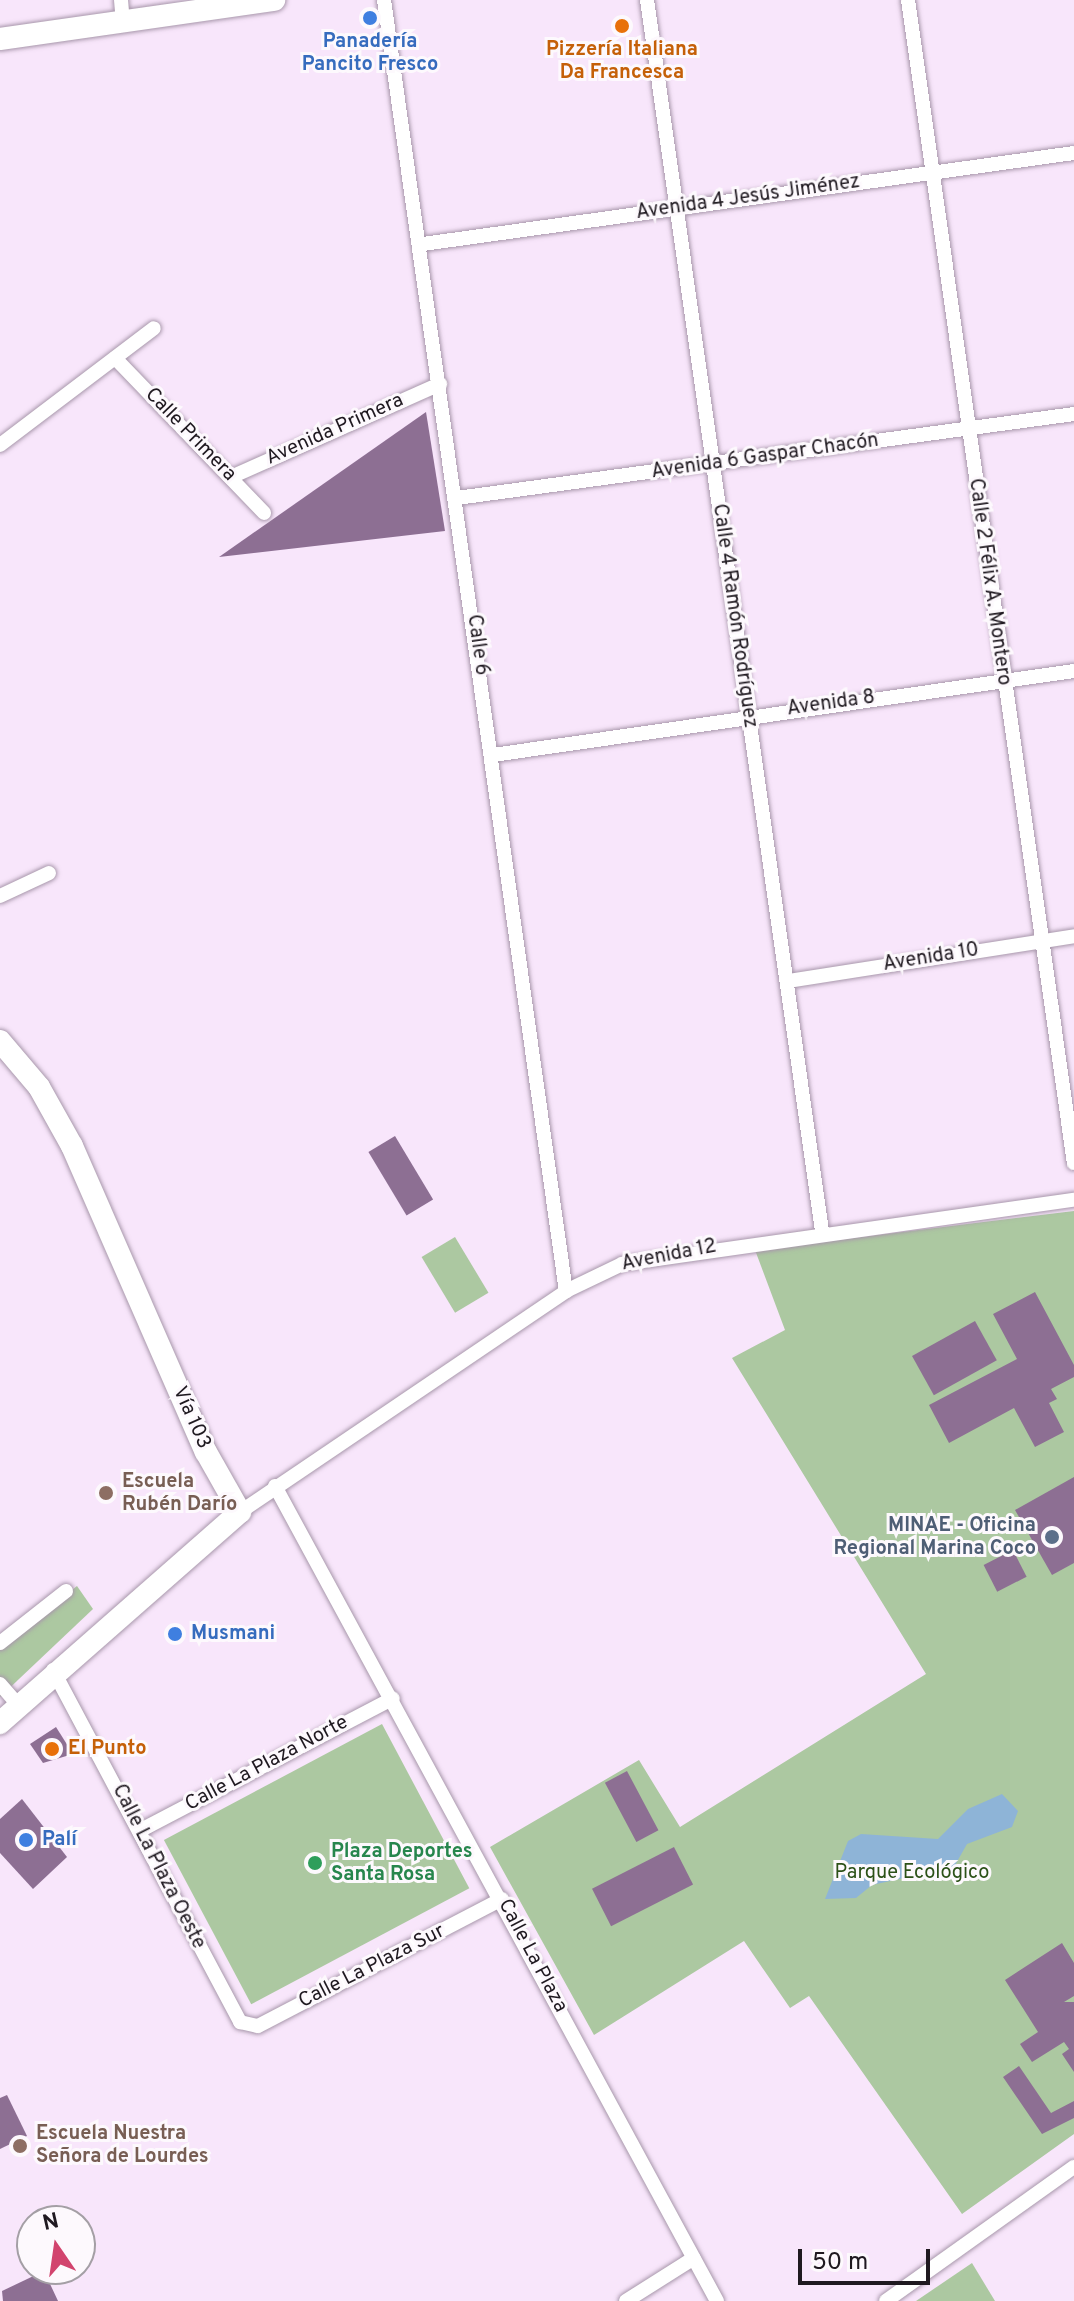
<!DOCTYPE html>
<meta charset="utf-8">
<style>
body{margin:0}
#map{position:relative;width:1074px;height:2301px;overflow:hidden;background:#f8e6fb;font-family:Overpass,sans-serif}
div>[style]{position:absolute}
.green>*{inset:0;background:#acc8a1;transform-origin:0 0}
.water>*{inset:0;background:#8eb4d7}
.building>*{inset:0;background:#8d6f93;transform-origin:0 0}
.roads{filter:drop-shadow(0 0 2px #a897ab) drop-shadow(0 0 2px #a897ab)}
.street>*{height:14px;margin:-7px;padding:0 7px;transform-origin:7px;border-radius:7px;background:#fff}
.secondary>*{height:22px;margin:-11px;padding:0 11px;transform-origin:11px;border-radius:11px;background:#fff}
.dots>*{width:22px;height:22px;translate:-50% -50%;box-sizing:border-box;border:4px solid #fdf9fd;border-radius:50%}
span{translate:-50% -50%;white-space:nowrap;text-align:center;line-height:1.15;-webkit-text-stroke:6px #fdf9fd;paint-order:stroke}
.shop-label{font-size:20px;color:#366cbe;font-weight:700}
.left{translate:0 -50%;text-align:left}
.food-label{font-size:20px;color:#c56008;font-weight:700}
.street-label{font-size:20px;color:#1f1920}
.education-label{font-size:20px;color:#785e54;font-weight:700}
.service-label{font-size:20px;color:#4e5e75;font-weight:700}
.right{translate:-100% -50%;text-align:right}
.leisure-label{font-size:20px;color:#27864d;font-weight:700}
.park-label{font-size:20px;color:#2c5118}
.north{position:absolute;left:16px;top:2205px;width:80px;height:80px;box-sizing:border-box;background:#fdf9fd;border:2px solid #a49fa5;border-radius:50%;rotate:347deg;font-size:22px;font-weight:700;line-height:32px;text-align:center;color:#1f1920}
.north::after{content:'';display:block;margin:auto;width:28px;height:36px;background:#d2446e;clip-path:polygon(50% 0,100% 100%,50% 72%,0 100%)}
.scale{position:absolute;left:798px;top:2249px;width:132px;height:36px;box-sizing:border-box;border:4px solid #1f1920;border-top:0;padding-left:10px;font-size:24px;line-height:28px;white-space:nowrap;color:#1f1920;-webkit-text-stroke:6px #fdf9fd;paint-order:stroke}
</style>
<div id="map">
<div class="green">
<div style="clip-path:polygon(1074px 1211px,1074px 2134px,962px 2214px,809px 1996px,790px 2008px,744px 1941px,594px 2035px,490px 1847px,639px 1760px,680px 1827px,926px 1674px,732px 1358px,785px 1330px,755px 1250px)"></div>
<div style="left:455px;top:1237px;width:65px;height:39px;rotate:59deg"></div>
<div style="clip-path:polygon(77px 1586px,93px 1609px,0 1697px,0 1648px)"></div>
<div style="left:382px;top:1724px;width:186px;height:247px;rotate:62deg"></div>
<div style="clip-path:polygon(972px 2263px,995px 2301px,916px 2301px)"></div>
</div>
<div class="water">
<div style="clip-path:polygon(1002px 1794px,1018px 1811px,1012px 1827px,967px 1844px,954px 1867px,872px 1885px,856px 1898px,825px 1899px,848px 1841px,861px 1834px,938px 1839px,968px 1809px)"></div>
</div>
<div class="building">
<div style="clip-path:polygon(426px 412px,445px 531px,219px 557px)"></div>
<div style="left:395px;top:1136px;width:74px;height:31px;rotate:59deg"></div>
<div style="clip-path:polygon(1035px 1292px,1074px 1365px,1074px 1377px,1051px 1389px,1057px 1399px,1049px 1403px,1064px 1432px,1035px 1447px,1014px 1408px,949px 1443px,929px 1405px,1017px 1359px,993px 1314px)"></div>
<div style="left:975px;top:1321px;width:45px;height:72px;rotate:61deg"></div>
<div style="clip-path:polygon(1074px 1477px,1074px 1563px,1052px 1575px,1015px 1510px)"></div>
<div style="left:1013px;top:1550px;width:30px;height:33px;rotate:63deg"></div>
<div style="clip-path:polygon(56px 1727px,73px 1754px,43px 1763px,30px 1744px)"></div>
<div style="left:627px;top:1771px;width:67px;height:25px;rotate:62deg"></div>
<div style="clip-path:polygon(22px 1799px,67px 1857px,33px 1889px,0 1853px,0 1819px)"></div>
<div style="left:674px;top:1847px;width:42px;height:92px;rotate:63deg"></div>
<div style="clip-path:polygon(1062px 1943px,1074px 1963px,1074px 1996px,1064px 2002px,1074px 2002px,1074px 2072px,1062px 2054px,1069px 2049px,1064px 2042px,1032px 2062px,1020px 2044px,1038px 2032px,1005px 1980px)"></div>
<div style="clip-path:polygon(1019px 2066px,1051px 2113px,1074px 2101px,1074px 2118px,1042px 2134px,1003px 2077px)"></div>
<div style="clip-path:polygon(7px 2095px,27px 2136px,0 2149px,0 2098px)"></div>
<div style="clip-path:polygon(44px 2271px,58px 2301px,3px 2301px,2px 2291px)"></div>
</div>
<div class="roads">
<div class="street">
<div style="left:121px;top:0;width:22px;rotate:85deg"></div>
<div style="left:384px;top:0;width:1304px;rotate:81.98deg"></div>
<div style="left:647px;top:0;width:1243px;rotate:81.91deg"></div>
<div style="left:908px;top:0;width:1175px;rotate:81.88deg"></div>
<div style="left:423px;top:244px;width:657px;rotate:-7.96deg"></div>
<div style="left:115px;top:358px;width:215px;rotate:46.1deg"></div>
<div style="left:0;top:445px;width:193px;rotate:-37.2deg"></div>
<div style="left:231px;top:477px;width:229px;rotate:-24deg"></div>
<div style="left:457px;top:498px;width:623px;rotate:-7.75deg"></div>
<div style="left:493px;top:755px;width:587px;rotate:-8.23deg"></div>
<div style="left:0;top:896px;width:54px;rotate:-25.1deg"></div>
<div style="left:788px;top:981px;width:290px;rotate:-8.9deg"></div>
<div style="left:275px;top:1486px;width:927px;rotate:61.53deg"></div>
<div style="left:240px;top:1512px;width:394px;rotate:-34.1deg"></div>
<div style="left:566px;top:1291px;width:62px;rotate:-25.7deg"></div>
<div style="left:622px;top:1264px;width:457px;rotate:-8.1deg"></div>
<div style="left:0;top:1643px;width:84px;rotate:-38.2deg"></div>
<div style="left:53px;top:1670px;width:399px;rotate:62deg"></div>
<div style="left:240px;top:2022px;width:18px;rotate:13deg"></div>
<div style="left:258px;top:2026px;width:275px;rotate:-27.5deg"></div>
<div style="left:0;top:1684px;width:28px;rotate:49deg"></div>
<div style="left:141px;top:1830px;width:284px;rotate:-27.6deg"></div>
<div style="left:626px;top:2301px;width:80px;rotate:-32.3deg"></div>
<div style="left:886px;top:2301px;width:231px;rotate:-35.5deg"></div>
</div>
<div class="secondary">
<div style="left:0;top:39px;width:277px;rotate:-8.1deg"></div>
<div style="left:0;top:1041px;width:60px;rotate:49.7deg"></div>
<div style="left:39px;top:1087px;width:68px;rotate:60.8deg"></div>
<div style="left:72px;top:1146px;width:334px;rotate:66.4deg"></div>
<div style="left:206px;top:1452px;width:69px;rotate:60.5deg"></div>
<div style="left:240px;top:1512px;width:320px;rotate:138.7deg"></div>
</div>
</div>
<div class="dots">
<div style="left:370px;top:18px;background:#3f7fe0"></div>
<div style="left:622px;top:26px;background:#e8710a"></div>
<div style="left:106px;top:1493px;background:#8d6e63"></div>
<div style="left:1052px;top:1537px;background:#5c6f8a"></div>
<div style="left:175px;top:1634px;background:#3f7fe0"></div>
<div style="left:52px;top:1749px;background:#e8710a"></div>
<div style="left:26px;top:1840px;background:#3f7fe0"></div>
<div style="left:315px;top:1863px;background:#2e9e5b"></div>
<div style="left:20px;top:2146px;background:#8d6e63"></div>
</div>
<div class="shop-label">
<span style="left:370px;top:54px">Panadería<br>Pancito Fresco</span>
<span class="left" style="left:191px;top:1634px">Musmani</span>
<span class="left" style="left:42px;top:1840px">Palí</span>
</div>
<div class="food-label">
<span style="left:622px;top:62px">Pizzería Italiana<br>Da Francesca</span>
<span class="left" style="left:68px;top:1749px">El Punto</span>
</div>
<div class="street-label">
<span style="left:748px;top:198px;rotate:-8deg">Avenida 4 Jesús Jiménez</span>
<span style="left:335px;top:430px;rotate:-24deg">Avenida Primera</span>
<span style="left:190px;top:435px;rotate:46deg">Calle Primera</span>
<span style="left:765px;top:457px;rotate:-8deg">Avenida 6 Gaspar Chacón</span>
<span style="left:989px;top:582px;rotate:82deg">Calle 2 Félix A. Montero</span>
<span style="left:734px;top:616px;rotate:82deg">Calle 4 Ramón Rodríguez</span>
<span style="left:477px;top:645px;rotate:82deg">Calle 6</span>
<span style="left:831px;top:704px;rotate:-8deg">Avenida 8</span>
<span style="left:931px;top:958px;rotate:-9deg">Avenida 10</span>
<span style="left:669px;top:1256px;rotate:-11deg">Avenida 12</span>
<span style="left:191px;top:1418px;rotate:66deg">Vía 103</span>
<span style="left:267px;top:1764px;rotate:-28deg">Calle La Plaza Norte</span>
<span style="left:158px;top:1867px;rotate:63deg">Calle La Plaza Oeste</span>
<span style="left:532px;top:1956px;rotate:62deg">Calle La Plaza</span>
<span style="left:372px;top:1967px;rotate:-27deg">Calle La Plaza Sur</span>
</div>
<div class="education-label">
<span class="left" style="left:122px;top:1494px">Escuela<br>Rubén Darío</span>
<span class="left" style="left:36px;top:2146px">Escuela Nuestra<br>Señora de Lourdes</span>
</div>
<div class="service-label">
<span class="right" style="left:1036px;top:1538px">MINAE - Oficina<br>Regional Marina Coco</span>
</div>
<div class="leisure-label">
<span class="left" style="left:331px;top:1864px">Plaza Deportes<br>Santa Rosa</span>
</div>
<div class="park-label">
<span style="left:912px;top:1873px">Parque Ecológico</span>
</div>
<div class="north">N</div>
<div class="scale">50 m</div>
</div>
